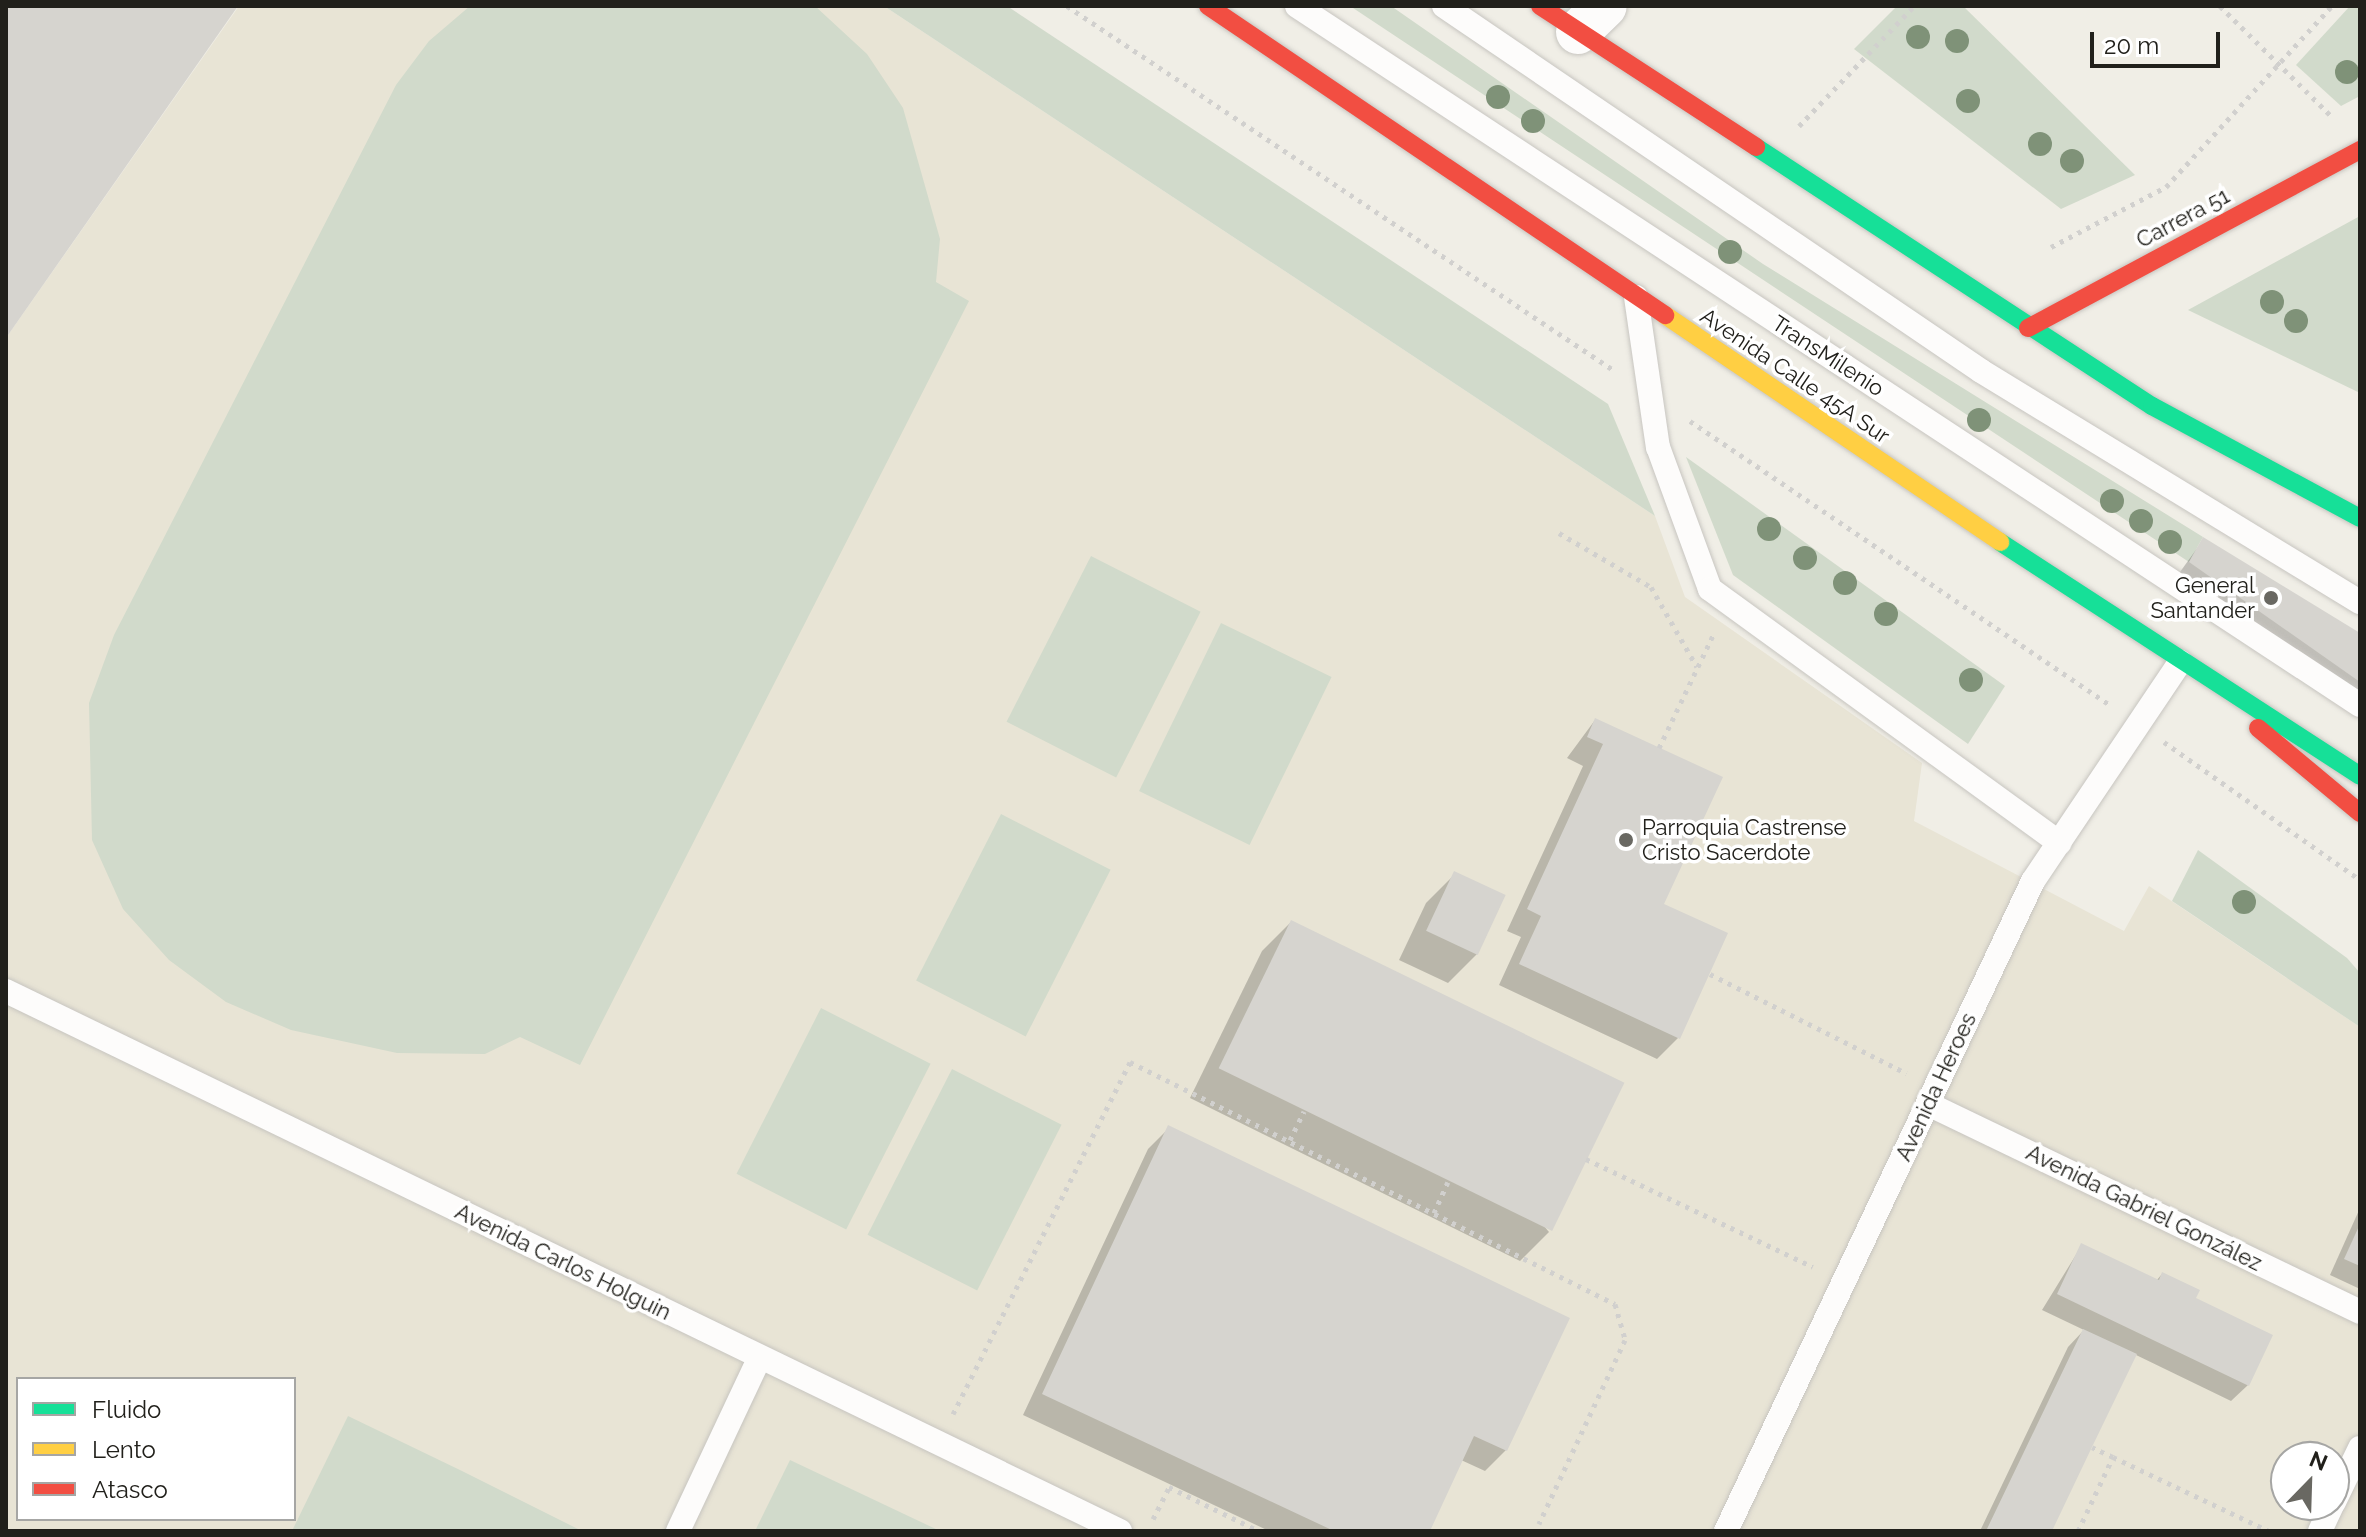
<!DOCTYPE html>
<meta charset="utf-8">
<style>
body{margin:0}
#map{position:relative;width:2366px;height:1537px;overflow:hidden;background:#f0eee6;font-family:Raleway,sans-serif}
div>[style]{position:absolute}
.built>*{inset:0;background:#e8e4d5}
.green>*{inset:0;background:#d1dacb;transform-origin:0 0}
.shadow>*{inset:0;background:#0003}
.building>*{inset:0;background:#d6d4cf;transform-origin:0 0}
.path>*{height:5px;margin-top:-2.5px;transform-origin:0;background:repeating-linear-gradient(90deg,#d1d0ce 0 4px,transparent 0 10px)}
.roads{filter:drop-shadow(0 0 2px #c7c5c0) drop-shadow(0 0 2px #c7c5c0)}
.lane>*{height:24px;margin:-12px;padding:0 12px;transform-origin:12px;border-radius:12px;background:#fdfcfb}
.street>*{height:44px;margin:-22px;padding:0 22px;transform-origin:22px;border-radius:22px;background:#fdfcfb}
.fast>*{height:18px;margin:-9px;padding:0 9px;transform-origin:9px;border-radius:9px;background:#16e098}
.slow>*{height:18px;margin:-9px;padding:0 9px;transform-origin:9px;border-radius:9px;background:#ffcf43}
.jam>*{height:18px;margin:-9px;padding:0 9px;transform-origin:9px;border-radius:9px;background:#f24e42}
.trees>*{width:24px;height:24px;margin:-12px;border-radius:50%;background:#7f9278}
.dots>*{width:22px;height:22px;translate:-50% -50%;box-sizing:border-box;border:4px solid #fff;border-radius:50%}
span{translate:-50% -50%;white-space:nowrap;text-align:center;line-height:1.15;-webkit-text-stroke:7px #fff;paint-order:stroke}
.street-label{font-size:22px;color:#21201b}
.poi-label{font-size:22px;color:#21201b}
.right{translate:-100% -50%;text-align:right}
.left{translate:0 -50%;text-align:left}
.frame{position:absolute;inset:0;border:8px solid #21201b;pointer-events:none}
.legend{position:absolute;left:16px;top:1377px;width:280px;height:144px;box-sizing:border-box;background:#fff;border:2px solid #a6a6a4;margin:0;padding:10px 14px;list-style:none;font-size:24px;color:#21201b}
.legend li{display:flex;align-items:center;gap:16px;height:40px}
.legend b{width:40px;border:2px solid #a6a6a4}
.north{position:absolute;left:2270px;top:1441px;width:80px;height:80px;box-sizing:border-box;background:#fff;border:2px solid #a6a6a4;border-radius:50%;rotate:23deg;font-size:22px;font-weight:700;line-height:32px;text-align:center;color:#21201b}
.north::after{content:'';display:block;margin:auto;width:28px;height:36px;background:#696862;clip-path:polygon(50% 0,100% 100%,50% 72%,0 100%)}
.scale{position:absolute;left:2090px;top:32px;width:130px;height:36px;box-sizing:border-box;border:4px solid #21201b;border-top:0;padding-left:10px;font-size:24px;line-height:28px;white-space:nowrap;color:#21201b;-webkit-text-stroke:6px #fff;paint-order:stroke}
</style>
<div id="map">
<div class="built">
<div style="clip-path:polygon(evenodd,239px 6px,884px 6px,1655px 516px,1685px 597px,1922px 763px,1914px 821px,2124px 931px,2149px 886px,2360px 1027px,2360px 1531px,6px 1531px,6px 338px,239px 6px,18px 1379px,294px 1379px,294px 1519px,18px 1519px,18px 1379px,239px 6px,2286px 1457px,2334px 1457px,2334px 1505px,2286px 1505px,2286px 1457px)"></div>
</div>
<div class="green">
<div style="clip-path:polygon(470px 6px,815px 6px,867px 54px,903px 108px,940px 239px,936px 282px,969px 301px,580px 1065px,520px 1037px,485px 1054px,397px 1053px,291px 1030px,226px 1002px,169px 960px,123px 909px,92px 840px,89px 703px,114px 635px,396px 85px,429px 41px)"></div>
<div style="clip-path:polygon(884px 6px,1007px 6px,1608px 404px,1655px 516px)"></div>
<div style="clip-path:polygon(1350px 6px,1391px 6px,1763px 264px,2203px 537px,2189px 562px)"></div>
<div style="clip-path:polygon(1897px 6px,1963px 6px,2135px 175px,2061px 209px,1854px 49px)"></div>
<div style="clip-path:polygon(2350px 6px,2360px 6px,2360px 96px,2341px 106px,2296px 65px)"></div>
<div style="clip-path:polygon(2360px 216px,2360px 393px,2188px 310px)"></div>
<div style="clip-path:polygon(1686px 457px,2005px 686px,1968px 744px,1733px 575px)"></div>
<div style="left:1091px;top:556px;width:123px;height:186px;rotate:27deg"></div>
<div style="left:1221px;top:623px;width:123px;height:187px;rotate:26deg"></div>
<div style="left:1001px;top:814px;width:123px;height:187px;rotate:27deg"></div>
<div style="clip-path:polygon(2198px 850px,2347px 958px,2360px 973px,2360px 1027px,2172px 901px)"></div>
<div style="left:821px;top:1008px;width:123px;height:186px;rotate:27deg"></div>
<div style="left:952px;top:1069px;width:123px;height:186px;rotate:27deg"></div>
<div style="clip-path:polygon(348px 1416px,462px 1471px,582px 1531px,292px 1531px)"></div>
<div style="clip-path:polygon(790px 1460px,940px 1531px,755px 1531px)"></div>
</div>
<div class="shadow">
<div style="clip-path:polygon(2203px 540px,2360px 635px,2360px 709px,2175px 579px)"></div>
<div style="clip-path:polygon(1595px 720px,1661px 905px,1678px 1038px,1657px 1059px,1499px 985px,1521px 937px,1507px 931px,1583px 766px,1567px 758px)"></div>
<div style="clip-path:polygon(1455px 874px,1477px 954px,1448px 983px,1399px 960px,1426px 903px)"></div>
<div style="clip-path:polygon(1291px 922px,1549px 1232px,1520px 1261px,1190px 1098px,1262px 951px)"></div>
<div style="clip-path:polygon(1169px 1128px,1506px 1450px,1485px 1471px,1461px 1460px,1427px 1531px,1269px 1531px,1023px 1415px,1148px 1149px)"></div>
<div style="clip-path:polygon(2360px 1208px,2360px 1289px,2330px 1275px)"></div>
<div style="clip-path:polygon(2082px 1245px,2156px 1281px,2162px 1274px,2193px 1299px,2248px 1385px,2231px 1401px,2134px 1354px,2049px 1531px,1980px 1531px,2068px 1347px,2084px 1330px,2042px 1310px)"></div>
</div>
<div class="building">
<div style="clip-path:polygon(6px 6px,238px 6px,6px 338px)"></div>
<div style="clip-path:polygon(2203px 537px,2360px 633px,2360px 682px,2189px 562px)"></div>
<div style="clip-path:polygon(1595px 718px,1723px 777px,1664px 904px,1728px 933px,1680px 1039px,1519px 964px,1541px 916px,1527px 909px,1603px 744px,1587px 737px)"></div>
<div style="left:1454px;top:871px;width:57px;height:66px;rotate:25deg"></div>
<div style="left:1291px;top:920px;width:371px;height:165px;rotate:26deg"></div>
<div style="clip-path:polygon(1168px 1125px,1570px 1318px,1507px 1451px,1474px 1436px,1430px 1531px,1334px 1531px,1042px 1394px)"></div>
<div style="clip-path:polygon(2360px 1224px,2360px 1266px,2344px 1259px)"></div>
<div style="clip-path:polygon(2081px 1243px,2159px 1280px,2162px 1272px,2200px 1290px,2196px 1298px,2273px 1335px,2249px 1386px,2057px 1294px)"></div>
<div style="clip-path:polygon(2083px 1329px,2137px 1354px,2092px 1447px,2052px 1531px,1986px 1531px)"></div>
</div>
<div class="path">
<div style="left:1067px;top:6px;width:655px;rotate:33.67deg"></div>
<div style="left:2220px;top:6px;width:156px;rotate:44.7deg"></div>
<div style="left:1799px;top:126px;width:166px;rotate:-46.2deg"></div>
<div style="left:2051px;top:247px;width:130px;rotate:-27.6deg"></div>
<div style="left:2166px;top:187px;width:246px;rotate:-47.5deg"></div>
<div style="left:1690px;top:421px;width:507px;rotate:34.07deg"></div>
<div style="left:1559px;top:533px;width:107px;rotate:30.4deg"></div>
<div style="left:1651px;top:587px;width:92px;rotate:60.1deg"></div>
<div style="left:2164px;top:742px;width:240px;rotate:35.1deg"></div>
<div style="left:1659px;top:748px;width:127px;rotate:-64.4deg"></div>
<div style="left:1710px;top:974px;width:220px;rotate:26.8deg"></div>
<div style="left:1290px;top:1140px;width:32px;rotate:-64deg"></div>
<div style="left:1586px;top:1159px;width:251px;rotate:25.4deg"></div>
<div style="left:1434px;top:1213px;width:34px;rotate:-66deg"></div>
<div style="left:953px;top:1414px;width:394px;rotate:-63.3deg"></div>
<div style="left:1130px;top:1062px;width:542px;rotate:26.52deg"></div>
<div style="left:1615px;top:1304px;width:37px;rotate:74deg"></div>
<div style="left:1625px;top:1340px;width:203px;rotate:115.1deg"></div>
<div style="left:2113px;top:1457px;width:173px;rotate:25.4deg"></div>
<div style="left:1153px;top:1519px;width:36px;rotate:-63deg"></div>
<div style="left:1169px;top:1487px;width:100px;rotate:26.1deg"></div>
<div style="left:2078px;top:1531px;width:82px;rotate:-64.7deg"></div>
<div style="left:2113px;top:1457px;width:23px;rotate:-155deg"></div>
</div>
<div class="roads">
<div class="lane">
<div style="left:1297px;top:6px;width:1272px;rotate:33.33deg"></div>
<div style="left:1444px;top:6px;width:649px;rotate:34.2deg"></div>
<div style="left:1981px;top:371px;width:444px;rotate:31.4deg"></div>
<div style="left:1636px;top:297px;width:152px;rotate:81.7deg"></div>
<div style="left:1658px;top:447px;width:151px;rotate:69.9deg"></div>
<div style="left:1710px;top:589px;width:432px;rotate:36deg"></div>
<div style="left:6px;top:991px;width:1238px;rotate:25.86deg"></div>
<div style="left:1928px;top:1104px;width:479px;rotate:25.7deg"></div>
<div style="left:2334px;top:1502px;width:60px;rotate:-64.3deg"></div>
<div style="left:678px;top:1531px;width:192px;rotate:-64.8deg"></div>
<div style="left:1726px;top:1531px;width:719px;rotate:-64.72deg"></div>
<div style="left:2033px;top:881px;width:264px;rotate:-56.1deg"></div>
<div style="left:2320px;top:1531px;width:29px;rotate:-65deg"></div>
</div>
<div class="street">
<div style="left:1578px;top:32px;width:37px;rotate:-44deg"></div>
</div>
<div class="fast">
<div style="left:1756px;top:147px;width:473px;rotate:33.2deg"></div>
<div style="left:2152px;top:406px;width:236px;rotate:28.3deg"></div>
<div style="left:2000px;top:542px;width:429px;rotate:33deg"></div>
</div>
<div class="slow">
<div style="left:1665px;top:315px;width:405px;rotate:34.1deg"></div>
</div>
<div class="jam">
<div style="left:1208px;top:6px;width:552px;rotate:34.06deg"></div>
<div style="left:1540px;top:6px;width:258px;rotate:33.1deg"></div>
<div style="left:2028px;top:328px;width:377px;rotate:-28.2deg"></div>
<div style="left:2258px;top:728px;width:133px;rotate:39.8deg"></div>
</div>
</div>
<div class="trees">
<div style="left:1918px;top:37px"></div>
<div style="left:1957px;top:41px"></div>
<div style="left:2347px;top:72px"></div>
<div style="left:1498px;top:97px"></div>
<div style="left:1968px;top:101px"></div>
<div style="left:1533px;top:121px"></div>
<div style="left:2040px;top:144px"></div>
<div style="left:2072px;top:161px"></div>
<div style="left:1730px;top:252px"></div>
<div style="left:2272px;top:302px"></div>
<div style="left:2296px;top:321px"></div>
<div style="left:1979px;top:420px"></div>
<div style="left:2112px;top:501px"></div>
<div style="left:2141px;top:521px"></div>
<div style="left:1769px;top:529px"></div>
<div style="left:2170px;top:542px"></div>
<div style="left:1805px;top:558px"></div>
<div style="left:1845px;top:583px"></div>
<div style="left:1886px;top:614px"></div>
<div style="left:1971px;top:680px"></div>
<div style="left:2244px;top:902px"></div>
</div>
<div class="dots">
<div style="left:2271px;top:598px;background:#696862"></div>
<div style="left:1626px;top:840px;background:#696862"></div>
</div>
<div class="street-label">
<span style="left:2183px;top:218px;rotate:-28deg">Carrera 51</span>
<span style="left:1828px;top:356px;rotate:33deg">TransMilenio</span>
<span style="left:1795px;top:376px;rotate:34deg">Avenida Calle 45A Sur</span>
<span style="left:1936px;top:1087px;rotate:-65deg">Avenida Heroes</span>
<span style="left:2144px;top:1208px;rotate:26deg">Avenida Gabriel González</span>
<span style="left:563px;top:1262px;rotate:26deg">Avenida Carlos Holguin</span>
</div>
<div class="poi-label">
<span class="right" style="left:2255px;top:598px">General<br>Santander</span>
<span class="left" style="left:1642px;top:840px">Parroquia Castrense<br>Cristo Sacerdote</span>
</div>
<div class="frame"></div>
<ul class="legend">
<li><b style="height:10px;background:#16e098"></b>Fluido</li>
<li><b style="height:10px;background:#ffcf43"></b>Lento</li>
<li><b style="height:10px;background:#f24e42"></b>Atasco</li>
</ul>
<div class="north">N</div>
<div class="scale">20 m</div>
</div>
